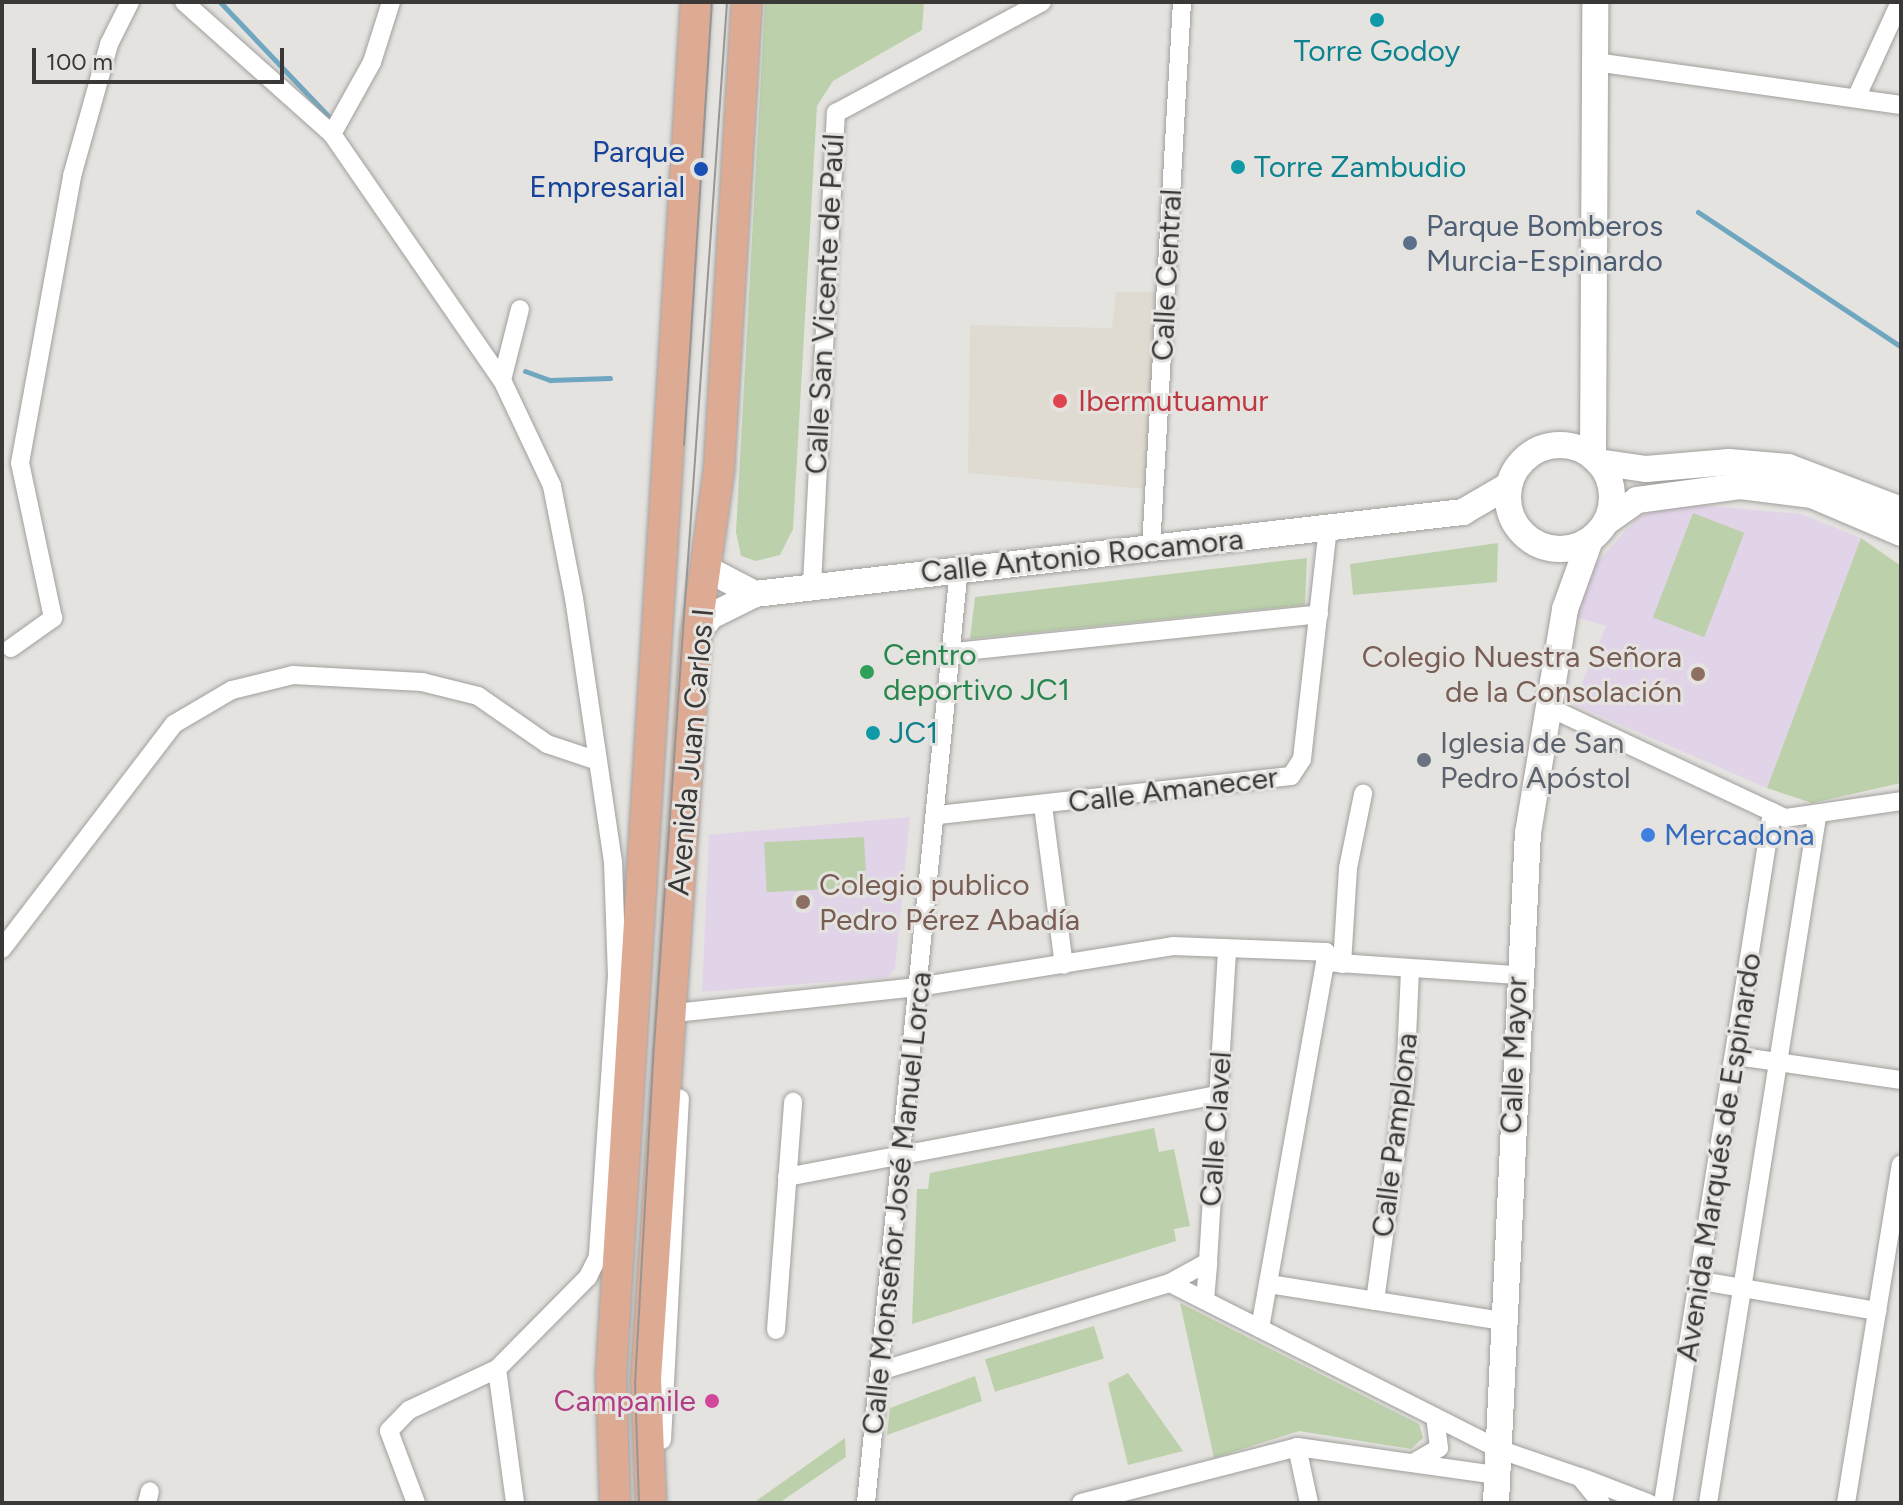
<!DOCTYPE html>
<meta charset="utf-8">
<style>
body{margin:0}
#map{position:relative;width:1903px;height:1505px;overflow:hidden;background:#e5e3e0;font-family:Figtree,sans-serif}
div>[style]{position:absolute}
.built>*{inset:0;background:#dfdbd0}
.education>*{inset:0;background:#e1d4e8}
.green>*{inset:0;background:#bcd1ab;transform-origin:0 0}
.stream>*{height:5px;margin:-2.5px;padding:0 2.5px;transform-origin:2.5px;border-radius:2.5px;background:#6fa6c0}
.roads{filter:drop-shadow(0 0 2px #a19f9c) drop-shadow(0 0 2px #a19f9c)}
.street>*{height:18px;margin:-9px;padding:0 9px;transform-origin:9px;border-radius:9px;background:#fff}
.secondary>*{height:26px;margin:-13px;padding:0 13px;transform-origin:13px;border-radius:13px;background:#fff}
.secondary>.ring{margin:-13px;padding:0;box-sizing:content-box;background:none;border:26px solid #fff;border-radius:50%}
.primary>*{height:30px;margin:-15px;padding:0 15px;transform-origin:15px;border-radius:15px;background:#ddaa93}
.tram>*{height:2px;margin:-1px;padding:0 1px;transform-origin:1px;border-radius:1px;background:#979694}
.dots>*{width:22px;height:22px;translate:-50% -50%;box-sizing:border-box;border:4px solid #e5e3e0;border-radius:50%}
span{translate:-50% -50%;white-space:nowrap;text-align:center;line-height:1.15;-webkit-text-stroke:6px #e5e3e0;paint-order:stroke}
.culture-label{font-size:30px;color:#0d838f}
.left{translate:0 -50%;text-align:left}
.transit-label{font-size:30px;color:#164399}
.right{translate:-100% -50%;text-align:right}
.service-label{font-size:30px;color:#4e5e75}
.street-label{font-size:30px;color:#3a3938}
.health-label{font-size:30px;color:#be3a42}
.leisure-label{font-size:30px;color:#27864d}
.education-label{font-size:30px;color:#785e54}
.worship-label{font-size:30px;color:#5b616d}
.shop-label{font-size:30px;color:#366cbe}
.hotel-label{font-size:30px;color:#b23c85}
.frame{position:absolute;inset:0;border:4px solid #3a3938;pointer-events:none}
.scale{position:absolute;left:32px;top:48px;width:252px;height:36px;box-sizing:border-box;border:4px solid #3a3938;border-top:0;padding-left:10px;font-size:24px;line-height:28px;white-space:nowrap;color:#3a3938;-webkit-text-stroke:6px #e5e3e0;paint-order:stroke}
</style>
<div id="map">
<div class="built">
<div style="clip-path:polygon(1116px 292px,1156px 292px,1146px 489px,968px 473px,970px 325px,1112px 328px)"></div>
</div>
<div class="education">
<div style="clip-path:polygon(1686px 504px,1801px 514px,1861px 538px,1767px 788px,1573px 704px,1606px 626px,1576px 617px,1585px 576px,1639px 516px)"></div>
<div style="clip-path:polygon(910px 817px,895px 969px,888px 977px,702px 992px,709px 835px)"></div>
</div>
<div class="green">
<div style="clip-path:polygon(765px 2px,924px 2px,922px 30px,833px 81px,817px 106px,793px 529px,780px 555px,756px 561px,741px 556px,736px 532px)"></div>
<div style="left:1693px;top:513px;width:55px;height:112px;rotate:21deg"></div>
<div style="clip-path:polygon(1861px 538px,1901px 566px,1901px 783px,1812px 803px,1767px 788px)"></div>
<div style="clip-path:polygon(1498px 543px,1497px 582px,1353px 595px,1350px 564px)"></div>
<div style="clip-path:polygon(1307px 558px,1305px 605px,970px 639px,975px 597px)"></div>
<div style="left:864px;top:837px;width:50px;height:100px;rotate:87deg"></div>
<div style="clip-path:polygon(1154px 1128px,1159px 1152px,1174px 1149px,1190px 1226px,1174px 1229px,1176px 1241px,912px 1324px,917px 1189px,928px 1189px,930px 1173px)"></div>
<div style="clip-path:polygon(1180px 1303px,1419px 1424px,1423px 1438px,1411px 1449px,1299px 1431px,1214px 1458px)"></div>
<div style="left:1094px;top:1326px;width:34px;height:114px;rotate:73deg"></div>
<div style="clip-path:polygon(1128px 1373px,1183px 1451px,1128px 1465px,1108px 1383px)"></div>
<div style="clip-path:polygon(975px 1376px,982px 1401px,887px 1435px,890px 1408px)"></div>
<div style="clip-path:polygon(845px 1438px,846px 1457px,779px 1503px,753px 1503px)"></div>
</div>
<div class="stream">
<div style="left:220px;top:2px;width:161px;rotate:46.5deg"></div>
<div style="left:1698px;top:212px;width:244px;rotate:33.6deg"></div>
<div style="left:525px;top:371px;width:27px;rotate:20deg"></div>
<div style="left:550px;top:380px;width:60px;rotate:-1.9deg"></div>
</div>
<div class="roads">
<div class="street">
<div style="left:184px;top:2px;width:198px;rotate:41.7deg"></div>
<div style="left:332px;top:134px;width:299px;rotate:55.4deg"></div>
<div style="left:502px;top:380px;width:117px;rotate:64.7deg"></div>
<div style="left:552px;top:486px;width:114px;rotate:78.9deg"></div>
<div style="left:574px;top:598px;width:267px;rotate:81.6deg"></div>
<div style="left:613px;top:862px;width:113px;rotate:88deg"></div>
<div style="left:617px;top:975px;width:283px;rotate:93.9deg"></div>
<div style="left:598px;top:1257px;width:22px;rotate:117deg"></div>
<div style="left:588px;top:1277px;width:129px;rotate:134.7deg"></div>
<div style="left:497px;top:1369px;width:97px;rotate:155deg"></div>
<div style="left:409px;top:1410px;width:29px;rotate:134deg"></div>
<div style="left:389px;top:1431px;width:77px;rotate:69.4deg"></div>
<div style="left:1595px;top:62px;width:309px;rotate:8deg"></div>
<div style="left:1857px;top:96px;width:103px;rotate:-65.4deg"></div>
<div style="left:332px;top:134px;width:82px;rotate:-60.9deg"></div>
<div style="left:372px;top:62px;width:63px;rotate:-72.4deg"></div>
<div style="left:502px;top:380px;width:73px;rotate:-75.8deg"></div>
<div style="left:1151px;top:548px;width:547px;rotate:-86.75deg"></div>
<div style="left:812px;top:585px;width:473px;rotate:-87.1deg"></div>
<div style="left:836px;top:113px;width:234px;rotate:-28.3deg"></div>
<div style="left:11px;top:648px;width:52px;rotate:-35.5deg"></div>
<div style="left:53px;top:618px;width:158px;rotate:-102deg"></div>
<div style="left:20px;top:463px;width:292px;rotate:-79.7deg"></div>
<div style="left:72px;top:176px;width:137px;rotate:-74.3deg"></div>
<div style="left:109px;top:44px;width:47px;rotate:-63.4deg"></div>
<div style="left:954px;top:652px;width:367px;rotate:-5.9deg"></div>
<div style="left:1546px;top:706px;width:264px;rotate:25.1deg"></div>
<div style="left:1785px;top:818px;width:117px;rotate:-8.3deg"></div>
<div style="left:1043px;top:806px;width:160px;rotate:82.5deg"></div>
<div style="left:938px;top:815px;width:355px;rotate:-6.3deg"></div>
<div style="left:1291px;top:776px;width:20px;rotate:-57deg"></div>
<div style="left:1302px;top:759px;width:231px;rotate:-83.6deg"></div>
<div style="left:2px;top:949px;width:283px;rotate:-52.6deg"></div>
<div style="left:174px;top:724px;width:67px;rotate:-30.4deg"></div>
<div style="left:232px;top:690px;width:63px;rotate:-13.8deg"></div>
<div style="left:293px;top:675px;width:129px;rotate:3.1deg"></div>
<div style="left:422px;top:682px;width:58px;rotate:14deg"></div>
<div style="left:478px;top:696px;width:84px;rotate:34.8deg"></div>
<div style="left:547px;top:744px;width:51px;rotate:18.4deg"></div>
<div style="left:1342px;top:964px;width:96px;rotate:-86.4deg"></div>
<div style="left:1348px;top:868px;width:76px;rotate:-78.5deg"></div>
<div style="left:684px;top:1012px;width:235px;rotate:-6.1deg"></div>
<div style="left:918px;top:987px;width:258px;rotate:-9.1deg"></div>
<div style="left:1173px;top:946px;width:153px;rotate:2.2deg"></div>
<div style="left:1326px;top:952px;width:10px;rotate:96deg"></div>
<div style="left:1325px;top:962px;width:193px;rotate:3.9deg"></div>
<div style="left:1736px;top:1056px;width:167px;rotate:8.3deg"></div>
<div style="left:787px;top:1177px;width:439px;rotate:-10.8deg"></div>
<div style="left:1701px;top:1281px;width:179px;rotate:9.7deg"></div>
<div style="left:1170px;top:1283px;width:368px;rotate:26.8deg"></div>
<div style="left:1498px;top:1449px;width:87px;rotate:18.9deg"></div>
<div style="left:1580px;top:1477px;width:33px;rotate:51deg"></div>
<div style="left:1269px;top:1284px;width:237px;rotate:9deg"></div>
<div style="left:1205px;top:1300px;width:38px;rotate:-85deg"></div>
<div style="left:1375px;top:1301px;width:222px;rotate:-82.2deg"></div>
<div style="left:1405px;top:1081px;width:112px;rotate:-87.4deg"></div>
<div style="left:1260px;top:1328px;width:372px;rotate:-79.9deg"></div>
<div style="left:776px;top:1330px;width:229px;rotate:-85.7deg"></div>
<div style="left:497px;top:1369px;width:135px;rotate:82.3deg"></div>
<div style="left:880px;top:1371px;width:303px;rotate:-16.9deg"></div>
<div style="left:1170px;top:1283px;width:43px;rotate:-28.9deg"></div>
<div style="left:1208px;top:1262px;width:310px;rotate:-86.5deg"></div>
<div style="left:662px;top:1440px;width:342px;rotate:-87deg"></div>
<div style="left:1297px;top:1447px;width:57px;rotate:77.9deg"></div>
<div style="left:1413px;top:1463px;width:30px;rotate:-30deg"></div>
<div style="left:1439px;top:1448px;width:31px;rotate:-97deg"></div>
<div style="left:1583px;top:1478px;width:70px;rotate:21deg"></div>
<div style="left:147px;top:1503px;width:12px;rotate:-76deg"></div>
<div style="left:866px;top:1503px;width:940px;rotate:-84.32deg"></div>
<div style="left:1081px;top:1503px;width:223px;rotate:-14.5deg"></div>
<div style="left:1297px;top:1447px;width:202px;rotate:8deg"></div>
<div style="left:1663px;top:1503px;width:700px;rotate:-81.04deg"></div>
<div style="left:1708px;top:1503px;width:695px;rotate:-80.97deg"></div>
<div style="left:1846px;top:1503px;width:343px;rotate:-80.8deg"></div>
</div>
<div class="secondary">
<div class="ring" style="left:1508px;top:445px;width:78px;height:78px"></div>
<div style="left:1593px;top:457px;width:455px;rotate:-89.7deg"></div>
<div style="left:1598px;top:462px;width:49px;rotate:8.3deg"></div>
<div style="left:1646px;top:469px;width:83px;rotate:-4.8deg"></div>
<div style="left:1729px;top:462px;width:59px;rotate:4.8deg"></div>
<div style="left:1788px;top:467px;width:121px;rotate:20.8deg"></div>
<div style="left:1606px;top:522px;width:38px;rotate:-35deg"></div>
<div style="left:1637px;top:500px;width:104px;rotate:-7.7deg"></div>
<div style="left:1740px;top:486px;width:73px;rotate:7.1deg"></div>
<div style="left:1812px;top:495px;width:97px;rotate:23.1deg"></div>
<div style="left:707px;top:569px;width:54px;rotate:27.5deg"></div>
<div style="left:696px;top:635px;width:24px;rotate:-52deg"></div>
<div style="left:711px;top:616px;width:49px;rotate:-26.6deg"></div>
<div style="left:755px;top:594px;width:713px;rotate:-6.61deg"></div>
<div style="left:1463px;top:512px;width:53px;rotate:-30.4deg"></div>
<div style="left:1496px;top:1503px;width:671px;rotate:-87.27deg"></div>
<div style="left:1528px;top:833px;width:227px;rotate:-80.6deg"></div>
<div style="left:1565px;top:609px;width:73px;rotate:-70.1deg"></div>
</div>
<div class="primary">
<div style="left:615px;top:1503px;width:128px;rotate:-91.8deg"></div>
<div style="left:611px;top:1375px;width:1376px;rotate:-86.46deg"></div>
<div style="left:651px;top:1503px;width:124px;rotate:-92.3deg"></div>
<div style="left:646px;top:1379px;width:746px;rotate:-86.16deg"></div>
<div style="left:696px;top:635px;width:168px;rotate:-82.1deg"></div>
<div style="left:719px;top:469px;width:468px;rotate:-86.6deg"></div>
</div>
</div>
<div class="tram">
<div style="left:684px;top:445px;width:444px;rotate:-86.4deg"></div>
<div style="left:639px;top:1503px;width:119px;rotate:-91.9deg"></div>
<div style="left:635px;top:1384px;width:339px;rotate:-86.8deg"></div>
<div style="left:654px;top:1046px;width:1047px;rotate:-86deg"></div>
</div>
<div class="dots">
<div style="left:1377px;top:20px;background:#0f9aa8"></div>
<div style="left:1238px;top:167px;background:#0f9aa8"></div>
<div style="left:701px;top:169px;background:#1a4fb4"></div>
<div style="left:1410px;top:243px;background:#5c6f8a"></div>
<div style="left:1060px;top:401px;background:#e0444e"></div>
<div style="left:867px;top:672px;background:#2e9e5b"></div>
<div style="left:1698px;top:674px;background:#8d6e63"></div>
<div style="left:873px;top:733px;background:#0f9aa8"></div>
<div style="left:1424px;top:760px;background:#6b7280"></div>
<div style="left:1648px;top:835px;background:#3f7fe0"></div>
<div style="left:803px;top:902px;background:#8d6e63"></div>
<div style="left:712px;top:1401px;background:#d1479c"></div>
</div>
<div class="culture-label">
<span style="left:1377px;top:51px">Torre Godoy</span>
<span class="left" style="left:1254px;top:167px">Torre Zambudio</span>
<span class="left" style="left:889px;top:733px">JC1</span>
</div>
<div class="transit-label">
<span class="right" style="left:685px;top:169px">Parque<br>Empresarial</span>
</div>
<div class="service-label">
<span class="left" style="left:1426px;top:243px">Parque Bomberos<br>Murcia-Espinardo</span>
</div>
<div class="street-label">
<span style="left:1167px;top:275px;rotate:-87deg">Calle Central</span>
<span style="left:825px;top:304px;rotate:-87deg">Calle San Vicente de Paúl</span>
<span style="left:1082px;top:556px;rotate:-6deg">Calle Antonio Rocamora</span>
<span style="left:691px;top:752px;rotate:-85deg">Avenida Juan Carlos I</span>
<span style="left:1173px;top:790px;rotate:-7deg">Calle Amanecer</span>
<span style="left:1514px;top:1055px;rotate:-88deg">Calle Mayor</span>
<span style="left:1216px;top:1129px;rotate:-86deg">Calle Clavel</span>
<span style="left:1395px;top:1135px;rotate:-83deg">Calle Pamplona</span>
<span style="left:1719px;top:1157px;rotate:-81deg">Avenida Marqués de Espinardo</span>
<span style="left:897px;top:1203px;rotate:-84deg">Calle Monseñor José Manuel Lorca</span>
</div>
<div class="health-label">
<span class="left" style="left:1078px;top:401px">Ibermutuamur</span>
</div>
<div class="leisure-label">
<span class="left" style="left:883px;top:672px">Centro<br>deportivo JC1</span>
</div>
<div class="education-label">
<span class="right" style="left:1682px;top:674px">Colegio Nuestra Señora<br>de la Consolación</span>
<span class="left" style="left:819px;top:902px">Colegio publico<br>Pedro Pérez Abadía</span>
</div>
<div class="worship-label">
<span class="left" style="left:1440px;top:760px">Iglesia de San<br>Pedro Apóstol</span>
</div>
<div class="shop-label">
<span class="left" style="left:1664px;top:835px">Mercadona</span>
</div>
<div class="hotel-label">
<span class="right" style="left:696px;top:1401px">Campanile</span>
</div>
<div class="frame"></div>
<div class="scale">100 m</div>
</div>
